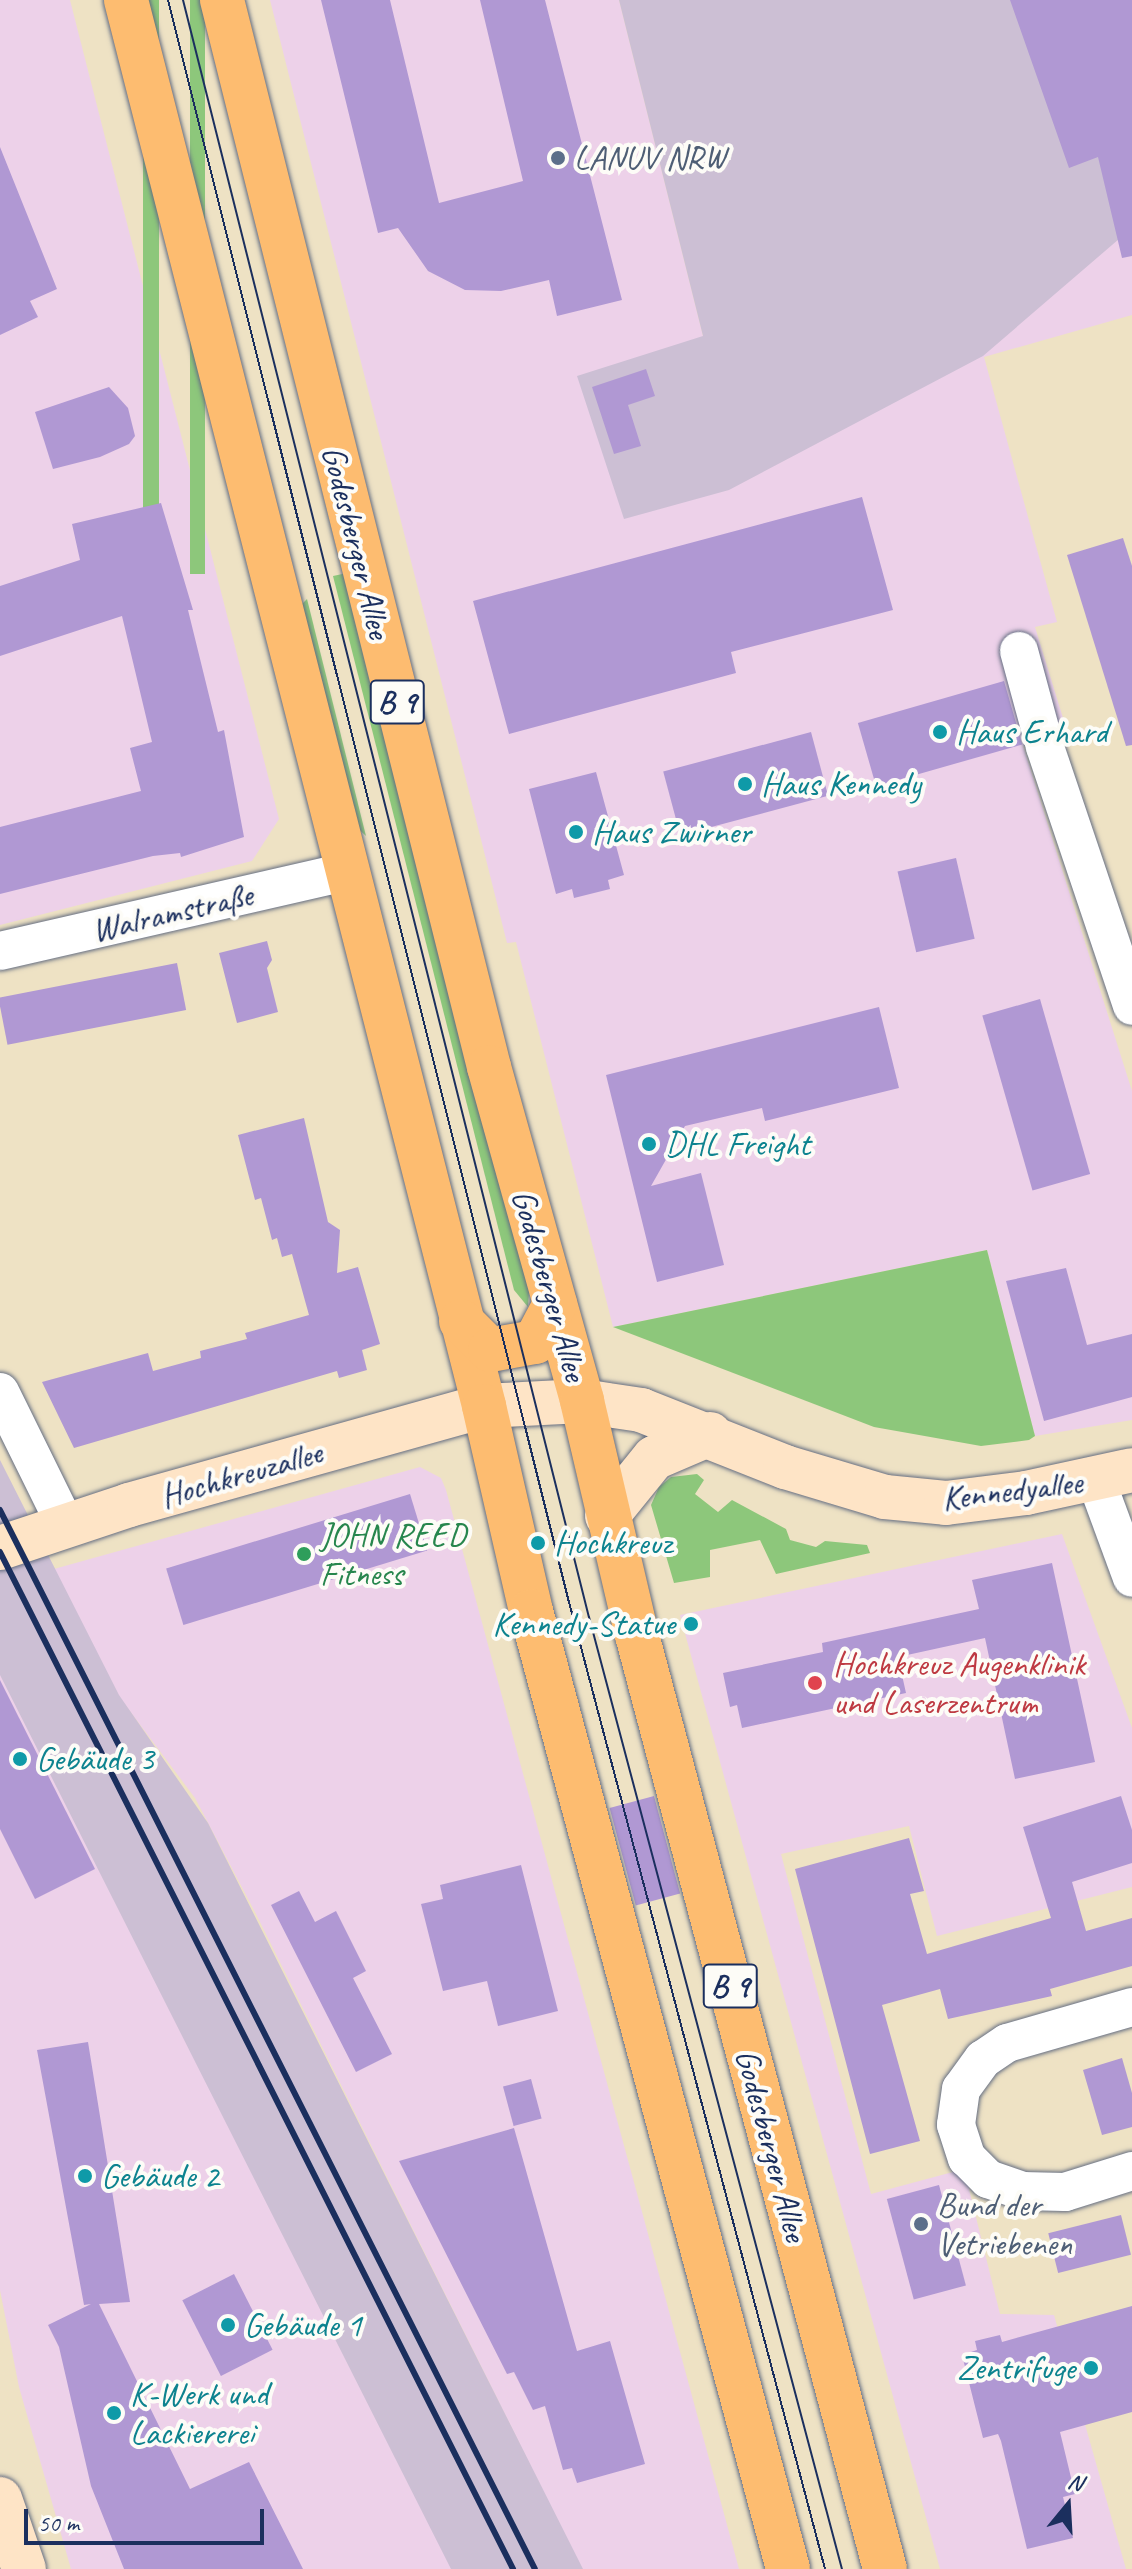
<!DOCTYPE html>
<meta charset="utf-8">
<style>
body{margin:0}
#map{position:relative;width:1132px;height:2569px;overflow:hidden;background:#eee2c4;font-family:Caveat,sans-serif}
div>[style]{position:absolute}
.built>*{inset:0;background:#edd1e9}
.industrial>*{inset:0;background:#ccbfd4}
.green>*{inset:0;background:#8dc77b;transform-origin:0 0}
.building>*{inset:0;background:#b098d3;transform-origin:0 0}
.roads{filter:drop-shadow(0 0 2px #656e82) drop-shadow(0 0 2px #656e82)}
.street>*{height:38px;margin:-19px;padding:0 19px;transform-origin:19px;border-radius:19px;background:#fff}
.secondary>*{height:44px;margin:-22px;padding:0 22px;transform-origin:22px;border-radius:22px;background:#fee4c6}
.primary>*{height:44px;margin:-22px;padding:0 22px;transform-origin:22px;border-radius:22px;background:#fdbc70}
.tram>*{height:2px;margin:-1px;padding:0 1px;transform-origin:1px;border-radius:1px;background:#1b2f5e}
.rail>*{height:6px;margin:-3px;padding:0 3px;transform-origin:3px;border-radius:3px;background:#1b2f5e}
.dots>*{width:22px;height:22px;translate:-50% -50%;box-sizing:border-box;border:4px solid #fdfcf7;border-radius:50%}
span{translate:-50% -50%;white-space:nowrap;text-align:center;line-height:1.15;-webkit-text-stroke:8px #fdfcf7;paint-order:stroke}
.shield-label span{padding:2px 6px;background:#fdfcf7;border:2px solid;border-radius:6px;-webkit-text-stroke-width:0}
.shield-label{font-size:32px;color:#1b2f5e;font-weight:700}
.service-label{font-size:34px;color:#4e5e75}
.left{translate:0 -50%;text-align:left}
.street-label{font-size:34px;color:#1b2f5e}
.culture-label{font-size:34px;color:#0d838f}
.right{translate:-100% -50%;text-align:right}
.leisure-label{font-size:34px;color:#27864d}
.health-label{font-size:34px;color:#be3a42}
.north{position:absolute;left:1028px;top:2465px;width:80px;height:80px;-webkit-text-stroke:6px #fdfcf7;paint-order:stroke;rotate:18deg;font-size:22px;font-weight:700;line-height:32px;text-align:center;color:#1b2f5e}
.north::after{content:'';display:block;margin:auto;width:28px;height:36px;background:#1b2f5e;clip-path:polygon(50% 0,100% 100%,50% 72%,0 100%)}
.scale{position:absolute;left:24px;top:2509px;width:240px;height:36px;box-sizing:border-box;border:4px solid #1b2f5e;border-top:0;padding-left:10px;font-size:24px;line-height:28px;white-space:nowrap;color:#1b2f5e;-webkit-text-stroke:6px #fdfcf7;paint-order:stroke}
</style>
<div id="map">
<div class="built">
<div style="clip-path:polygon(0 0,70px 0,279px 819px,252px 861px,0 925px)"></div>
<div style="clip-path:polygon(270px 0,619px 0,703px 336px,1132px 233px,1132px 315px,984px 357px,1057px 622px,1035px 627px,1067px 731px,1023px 746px,1132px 1091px,1132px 1420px,1035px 1436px,987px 1250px,613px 1327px,516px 942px,507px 943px)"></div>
<div style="clip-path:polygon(420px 1467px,441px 1478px,446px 1490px,739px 2569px,582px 2569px,256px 1914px,195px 1798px,117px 1694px,54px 1569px)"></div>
<div style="clip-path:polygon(1062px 1534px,1132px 1728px,1132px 1887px,937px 1936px,909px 1826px,781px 1854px,871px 2194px,964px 2169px,1000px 2314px,1054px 2315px,1126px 2569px,940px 2569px,680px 1615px)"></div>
<div style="clip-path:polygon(0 1668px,453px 2569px,71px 2569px,19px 2387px,0 2290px)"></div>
</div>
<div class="industrial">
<div style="clip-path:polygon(619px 0,1132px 0,1119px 239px,983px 356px,729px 490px,624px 519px,577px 376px,703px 336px)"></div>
<div style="clip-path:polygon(0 1460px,119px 1695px,208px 1823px,583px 2569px,451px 2569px,0 1675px)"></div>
</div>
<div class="green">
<div style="left:143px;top:0;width:16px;height:584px"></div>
<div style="left:190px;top:0;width:15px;height:574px"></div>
<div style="clip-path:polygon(347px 573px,529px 1292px,528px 1307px,514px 1290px,333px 576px)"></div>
<div style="clip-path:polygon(307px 599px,366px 836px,354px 825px,302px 604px)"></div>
<div style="clip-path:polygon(987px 1250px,1035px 1436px,1029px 1440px,981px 1446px,874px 1427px,613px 1327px)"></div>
<div style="clip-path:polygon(697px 1474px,704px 1480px,695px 1494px,718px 1512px,732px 1500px,786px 1529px,790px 1540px,816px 1547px,825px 1541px,867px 1545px,870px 1553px,776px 1574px,760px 1540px,710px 1550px,710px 1577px,674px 1583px,651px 1505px,659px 1487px,671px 1477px)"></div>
</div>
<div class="building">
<div style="clip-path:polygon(321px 0,390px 0,439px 203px,523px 181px,480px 0,545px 0,622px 300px,557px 316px,549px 280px,501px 291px,465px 290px,428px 271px,398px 228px,378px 233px)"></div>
<div style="clip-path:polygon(1010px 0,1132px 0,1132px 256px,1122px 258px,1098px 157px,1069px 168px)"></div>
<div style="clip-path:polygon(0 147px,57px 289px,30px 301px,38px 317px,0 335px)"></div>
<div style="clip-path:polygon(646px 369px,655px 396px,628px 405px,641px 446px,614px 454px,592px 387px)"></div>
<div style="clip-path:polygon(109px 387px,128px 408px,135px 436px,129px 444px,100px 457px,53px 469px,35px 412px)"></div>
<div style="clip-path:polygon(862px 497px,893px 610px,731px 652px,736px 673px,509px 734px,473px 601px)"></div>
<div style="clip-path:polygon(161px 503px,193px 610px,188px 610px,218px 732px,224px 730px,244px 837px,181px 857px,180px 853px,153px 856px,0 894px,0 827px,141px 791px,130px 748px,152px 742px,122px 616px,0 656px,0 586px,80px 560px,72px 524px)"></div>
<div style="clip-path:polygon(1123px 538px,1132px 566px,1132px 745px,1126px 746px,1067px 555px)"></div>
<div style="left:1004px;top:681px;width:66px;height:152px;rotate:74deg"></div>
<div style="left:811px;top:732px;width:66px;height:153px;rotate:75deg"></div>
<div style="clip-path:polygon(596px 772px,624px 875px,608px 880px,610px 889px,574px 898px,572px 889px,556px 894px,529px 789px)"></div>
<div style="left:956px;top:858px;width:83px;height:60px;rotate:77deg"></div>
<div style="clip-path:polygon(267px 941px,272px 960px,267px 968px,278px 1012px,237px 1023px,219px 953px)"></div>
<div style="left:177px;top:963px;width:48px;height:182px;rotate:79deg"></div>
<div style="left:1040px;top:999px;width:182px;height:60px;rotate:74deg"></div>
<div style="clip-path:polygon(879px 1007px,899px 1088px,765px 1121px,762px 1108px,685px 1126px,651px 1186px,701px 1173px,724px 1265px,657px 1282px,606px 1075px)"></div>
<div style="clip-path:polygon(304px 1118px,328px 1222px,340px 1230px,337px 1273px,358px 1267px,380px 1344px,362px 1350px,367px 1370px,339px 1378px,337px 1371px,74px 1448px,42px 1382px,148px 1353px,153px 1371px,201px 1358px,200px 1351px,247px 1339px,245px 1333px,309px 1315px,292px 1254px,282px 1257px,277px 1238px,272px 1240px,261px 1198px,255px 1200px,238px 1135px)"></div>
<div style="clip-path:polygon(1066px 1268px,1087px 1345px,1132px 1334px,1132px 1397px,1044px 1421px,1006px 1281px)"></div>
<div style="left:410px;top:1494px;width:59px;height:255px;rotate:73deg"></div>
<div style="clip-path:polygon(1052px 1563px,1095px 1762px,1015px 1779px,985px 1638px,898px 1657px,906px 1693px,742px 1728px,737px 1705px,730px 1707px,723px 1673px,823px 1652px,822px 1643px,979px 1609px,972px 1580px)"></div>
<div style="clip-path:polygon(0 1680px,95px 1869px,35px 1899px,0 1829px)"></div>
<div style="left:654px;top:1796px;width:101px;height:46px;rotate:75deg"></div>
<div style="clip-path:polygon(1121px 1796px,1132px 1830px,1132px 1863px,1072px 1882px,1086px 1931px,1132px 1918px,1132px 1966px,1050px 1989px,1052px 1996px,948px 2019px,940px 1989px,882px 2005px,920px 2141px,870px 2154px,795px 1869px,909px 1838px,924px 1891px,910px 1894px,927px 1954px,1051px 1918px,1023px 1827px)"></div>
<div style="clip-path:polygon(521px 1865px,558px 2011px,498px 2026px,487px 1981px,443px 1991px,421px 1904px,443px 1899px,440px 1885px)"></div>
<div style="clip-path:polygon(299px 1891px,315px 1922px,336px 1911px,366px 1971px,353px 1978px,392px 2054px,356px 2072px,271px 1905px)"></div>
<div style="clip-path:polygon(88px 2042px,130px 2302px,99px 2304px,190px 2489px,249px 2462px,303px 2569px,124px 2569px,91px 2486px,59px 2347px,48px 2325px,91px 2304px,84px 2305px,37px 2050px)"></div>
<div style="clip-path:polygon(1122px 2058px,1132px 2093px,1132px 2127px,1102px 2135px,1083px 2070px)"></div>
<div style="left:531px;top:2079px;width:41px;height:29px;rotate:75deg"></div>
<div style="clip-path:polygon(514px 2128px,577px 2351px,610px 2341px,645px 2464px,577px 2483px,572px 2468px,563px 2470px,545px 2406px,533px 2410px,514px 2372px,507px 2374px,399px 2161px)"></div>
<div style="left:939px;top:2185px;width:104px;height:54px;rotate:75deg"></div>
<div style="left:1121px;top:2215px;width:41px;height:75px;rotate:76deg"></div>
<div style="left:234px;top:2274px;width:85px;height:58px;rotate:63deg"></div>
<div style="clip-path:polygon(1132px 2306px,1132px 2412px,1060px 2432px,1075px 2494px,1063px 2497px,1073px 2538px,1027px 2549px,1001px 2441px,998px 2434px,983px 2438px,962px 2355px,977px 2350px,975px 2341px,1000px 2335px,1002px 2342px)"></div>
</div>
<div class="roads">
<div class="street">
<div style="left:1019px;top:651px;width:99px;rotate:74.8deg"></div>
<div style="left:1045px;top:747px;width:273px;rotate:71.4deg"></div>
<div style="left:0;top:951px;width:353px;rotate:-12.9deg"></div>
<div style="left:0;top:1392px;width:149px;rotate:63.8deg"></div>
<div style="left:1096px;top:1480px;width:104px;rotate:69.8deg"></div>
<div style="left:1132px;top:2007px;width:130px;rotate:163.9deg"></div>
<div style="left:1007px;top:2043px;width:29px;rotate:146deg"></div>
<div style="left:983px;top:2059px;width:37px;rotate:126deg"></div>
<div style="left:961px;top:2089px;width:36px;rotate:98deg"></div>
<div style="left:956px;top:2125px;width:35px;rotate:72deg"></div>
<div style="left:967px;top:2158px;width:30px;rotate:45deg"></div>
<div style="left:988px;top:2179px;width:36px;rotate:19deg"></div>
<div style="left:1022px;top:2191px;width:43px;rotate:1.3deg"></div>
<div style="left:1065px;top:2192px;width:70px;rotate:-17.4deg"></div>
</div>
<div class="secondary">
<div style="left:607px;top:1516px;width:75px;rotate:-51deg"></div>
<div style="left:654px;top:1458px;width:61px;rotate:-23.2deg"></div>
<div style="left:0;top:1548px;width:136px;rotate:-18.4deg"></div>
<div style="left:129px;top:1505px;width:369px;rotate:-15.6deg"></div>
<div style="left:484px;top:1406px;width:98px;rotate:-2.9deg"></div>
<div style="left:582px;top:1401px;width:60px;rotate:8.7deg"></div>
<div style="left:641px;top:1410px;width:155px;rotate:21.6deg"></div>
<div style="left:785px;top:1467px;width:104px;rotate:16.7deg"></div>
<div style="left:885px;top:1497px;width:61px;rotate:5.6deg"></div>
<div style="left:946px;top:1503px;width:81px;rotate:-7.1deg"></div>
<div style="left:1026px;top:1493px;width:108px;rotate:-12.2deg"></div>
<div style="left:0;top:2499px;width:74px;rotate:71.1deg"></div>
</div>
<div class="primary">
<div style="left:126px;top:0;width:1451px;rotate:75.71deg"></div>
<div style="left:484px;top:1406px;width:210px;rotate:77.1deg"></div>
<div style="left:531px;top:1611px;width:992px;rotate:74.98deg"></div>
<div style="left:222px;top:0;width:1100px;rotate:75.95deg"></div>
<div style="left:489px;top:1067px;width:347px;rotate:74.4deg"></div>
<div style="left:582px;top:1401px;width:240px;rotate:76.8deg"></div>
<div style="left:637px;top:1635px;width:966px;rotate:75.13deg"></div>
<div style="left:461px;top:1321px;width:41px;rotate:45deg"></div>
<div style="left:490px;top:1350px;width:46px;rotate:-10.1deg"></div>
<div style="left:535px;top:1342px;width:43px;rotate:-62.2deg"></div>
</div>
</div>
<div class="tram">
<div style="left:168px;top:0;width:1651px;rotate:75.95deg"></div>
<div style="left:569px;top:1602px;width:1000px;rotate:75.17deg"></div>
<div style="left:183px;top:0;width:1667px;rotate:75.91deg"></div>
<div style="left:589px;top:1617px;width:985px;rotate:75.12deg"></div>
</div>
<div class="rail">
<div style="left:0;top:1510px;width:1186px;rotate:63.2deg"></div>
<div style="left:0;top:1552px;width:1139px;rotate:63.23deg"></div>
</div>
<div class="dots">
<div style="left:558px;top:158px;background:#5c6f8a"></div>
<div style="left:940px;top:732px;background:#0f9aa8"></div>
<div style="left:745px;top:784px;background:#0f9aa8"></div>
<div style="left:576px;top:832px;background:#0f9aa8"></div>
<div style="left:649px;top:1144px;background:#0f9aa8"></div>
<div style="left:538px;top:1543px;background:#0f9aa8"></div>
<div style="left:304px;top:1554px;background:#2e9e5b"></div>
<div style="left:691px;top:1624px;background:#0f9aa8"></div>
<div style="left:815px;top:1683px;background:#e0444e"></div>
<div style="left:20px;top:1759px;background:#0f9aa8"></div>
<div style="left:85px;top:2176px;background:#0f9aa8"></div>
<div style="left:921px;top:2224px;background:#5c6f8a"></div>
<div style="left:228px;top:2325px;background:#0f9aa8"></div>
<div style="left:1091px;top:2368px;background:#0f9aa8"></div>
<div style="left:114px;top:2413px;background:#0f9aa8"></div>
</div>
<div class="shield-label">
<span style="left:397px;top:702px">B 9</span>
<span style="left:730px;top:1986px">B 9</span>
</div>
<div class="service-label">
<span class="left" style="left:574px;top:158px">LANUV NRW</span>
<span class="left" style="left:937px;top:2224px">Bund der<br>Vetriebenen</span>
</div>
<div class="street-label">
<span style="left:357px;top:542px;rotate:76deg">Godesberger Allee</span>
<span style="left:172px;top:912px;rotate:-13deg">Walramstraße</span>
<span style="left:550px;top:1285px;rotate:74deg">Godesberger Allee</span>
<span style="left:241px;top:1474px;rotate:-16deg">Hochkreuzallee</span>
<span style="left:1012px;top:1490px;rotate:-7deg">Kennedyallee</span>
<span style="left:772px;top:2145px;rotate:75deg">Godesberger Allee</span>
</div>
<div class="culture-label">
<span class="left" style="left:956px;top:732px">Haus Erhard</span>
<span class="left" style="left:761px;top:784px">Haus Kennedy</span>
<span class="left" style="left:592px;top:832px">Haus Zwirner</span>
<span class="left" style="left:665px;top:1144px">DHL Freight</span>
<span class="left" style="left:554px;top:1543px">Hochkreuz</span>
<span class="right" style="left:675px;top:1624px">Kennedy-Statue</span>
<span class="left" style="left:36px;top:1759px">Gebäude 3</span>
<span class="left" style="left:101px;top:2176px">Gebäude 2</span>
<span class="left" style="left:244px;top:2325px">Gebäude 1</span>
<span class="right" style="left:1075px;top:2368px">Zentrifuge</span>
<span class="left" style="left:130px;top:2413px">K-Werk und<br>Lackiererei</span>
</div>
<div class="leisure-label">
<span class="left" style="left:320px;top:1554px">JOHN REED<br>Fitness</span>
</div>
<div class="health-label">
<span class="left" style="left:833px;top:1683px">Hochkreuz Augenklinik<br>und Laserzentrum</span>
</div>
<div class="north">N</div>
<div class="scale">50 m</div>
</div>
